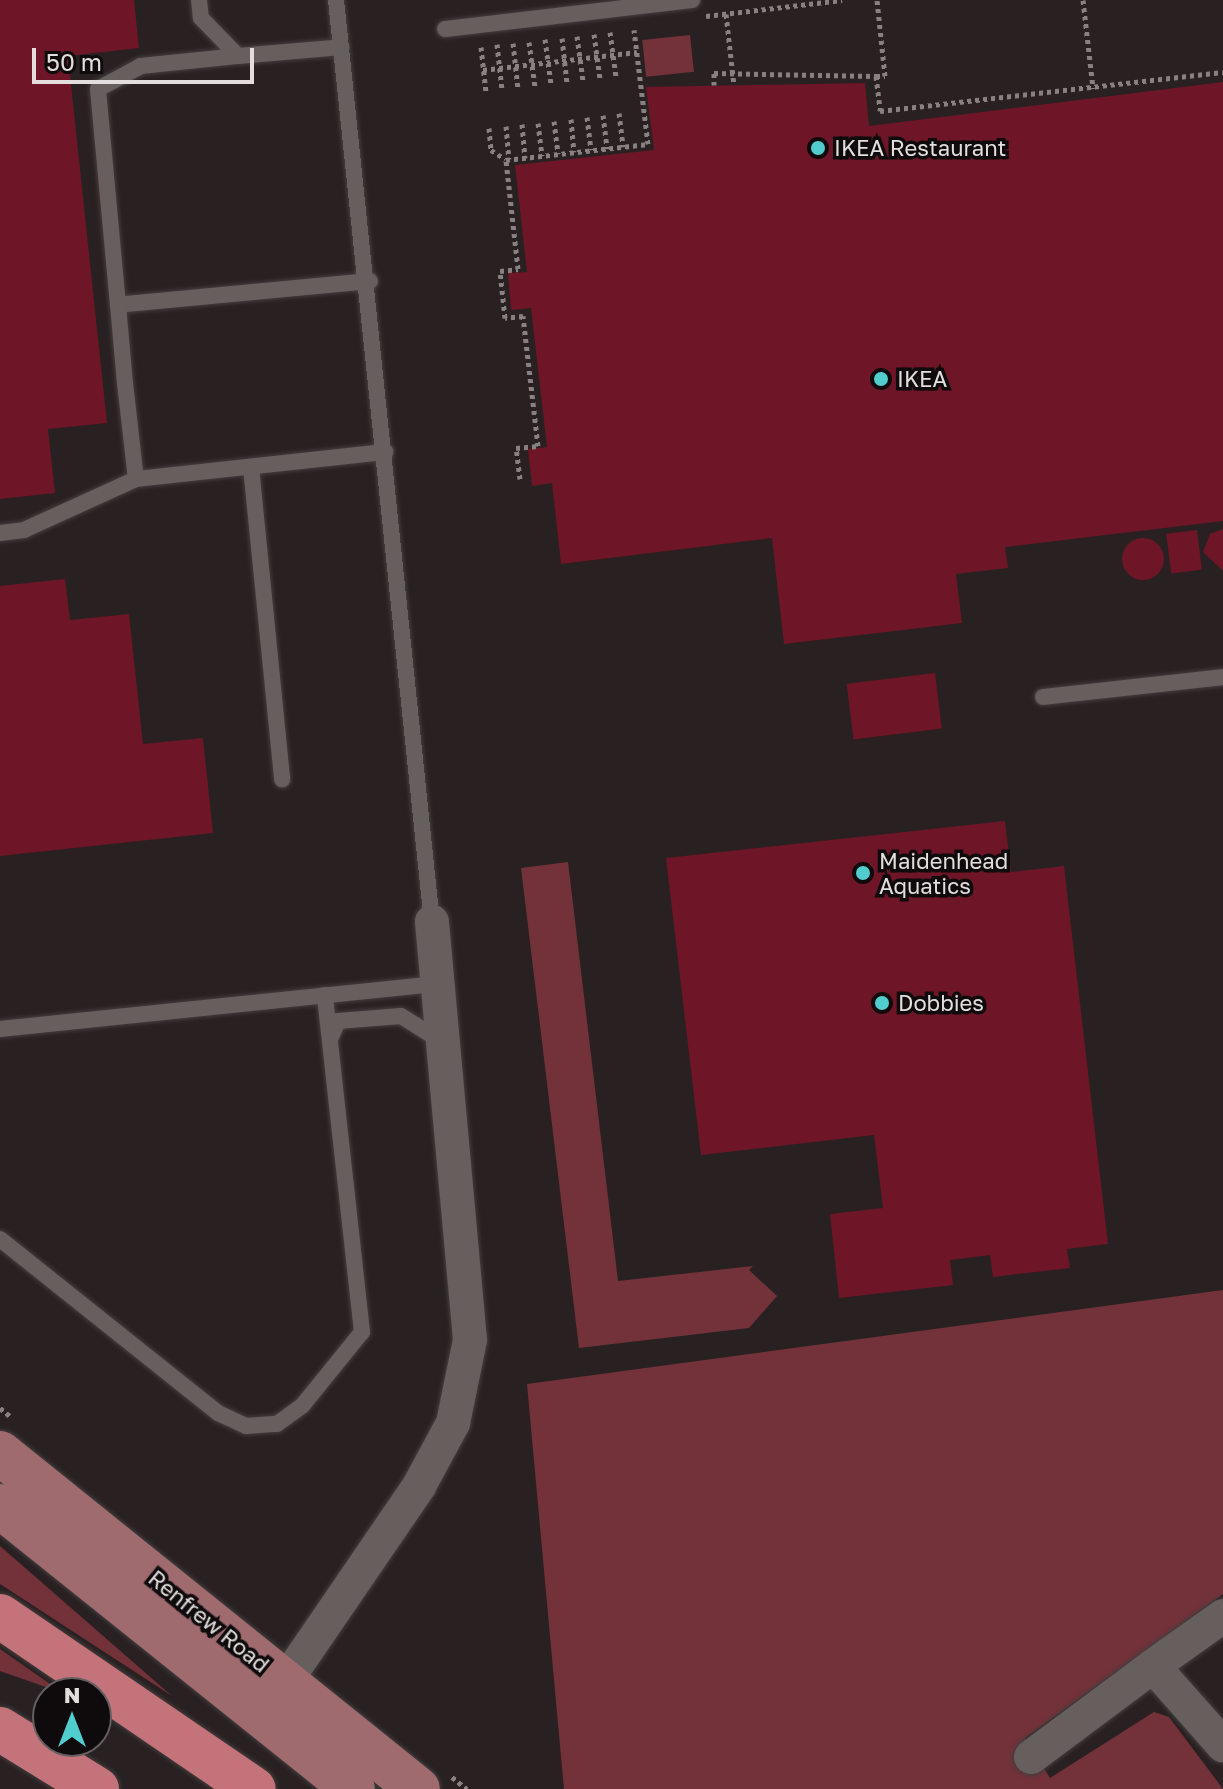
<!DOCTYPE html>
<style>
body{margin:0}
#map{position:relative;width:1223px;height:1789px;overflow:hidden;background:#292121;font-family:"Golos Text",sans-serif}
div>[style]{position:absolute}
.green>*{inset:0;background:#73323a;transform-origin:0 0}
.building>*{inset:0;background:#6e1527;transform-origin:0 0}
.round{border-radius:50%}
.path>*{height:5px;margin-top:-2.5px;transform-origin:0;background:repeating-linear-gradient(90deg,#888181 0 4px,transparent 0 8px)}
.roads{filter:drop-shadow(0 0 2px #433d3d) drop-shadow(0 0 2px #433d3d)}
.service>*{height:16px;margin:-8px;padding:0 8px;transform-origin:8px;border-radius:8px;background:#675e5e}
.minor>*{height:34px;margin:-17px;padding:0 17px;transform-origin:17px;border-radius:17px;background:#675e5e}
.primary>*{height:44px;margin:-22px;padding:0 22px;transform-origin:22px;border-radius:22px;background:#9f6b6f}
.motorway>*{height:44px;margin:-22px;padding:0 22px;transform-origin:22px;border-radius:22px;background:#c5737a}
.dots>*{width:22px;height:22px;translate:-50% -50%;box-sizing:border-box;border:4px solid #0f0b0c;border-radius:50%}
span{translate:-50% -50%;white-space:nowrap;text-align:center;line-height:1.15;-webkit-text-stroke:7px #0f0b0c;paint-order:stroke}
.poi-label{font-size:22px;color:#e3dddd}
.left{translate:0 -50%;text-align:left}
.street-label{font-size:22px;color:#e3dddd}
.north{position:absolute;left:32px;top:1677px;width:80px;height:80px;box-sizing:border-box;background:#0f0b0c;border:2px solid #645f60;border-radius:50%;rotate:0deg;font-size:22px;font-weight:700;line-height:32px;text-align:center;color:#e3dddd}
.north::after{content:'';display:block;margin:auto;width:28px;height:36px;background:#52cdcd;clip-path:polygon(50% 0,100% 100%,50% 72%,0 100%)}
.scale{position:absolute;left:32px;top:48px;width:222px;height:36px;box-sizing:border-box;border:4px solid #e3dddd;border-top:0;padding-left:10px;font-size:24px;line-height:28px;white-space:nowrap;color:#e3dddd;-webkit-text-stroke:6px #0f0b0c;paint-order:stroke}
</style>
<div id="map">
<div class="green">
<div style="left:690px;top:35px;width:37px;height:48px;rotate:84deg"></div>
<div style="clip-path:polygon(568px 862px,618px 1281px,753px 1266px,749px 1270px,777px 1296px,749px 1328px,579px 1348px,521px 868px)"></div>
<div style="clip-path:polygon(1223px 1290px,1223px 1594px,1025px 1738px,1050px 1778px,1154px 1712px,1169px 1717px,1223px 1789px,564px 1789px,527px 1384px)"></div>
<div style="clip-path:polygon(0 1546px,172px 1696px,0 1584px)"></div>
<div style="clip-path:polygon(0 1649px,63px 1693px,0 1671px)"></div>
</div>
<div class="building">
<div style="clip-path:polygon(0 0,134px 0,139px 48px,68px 56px,107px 423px,48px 429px,55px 493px,0 499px)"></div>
<div style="clip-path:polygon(1223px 82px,1223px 521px,1005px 547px,1008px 568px,956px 574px,962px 623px,784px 644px,772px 538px,561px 564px,552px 483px,532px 486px,528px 449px,547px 447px,531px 308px,511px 310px,508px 273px,527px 272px,515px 165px,654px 150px,646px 87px,865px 83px,869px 126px)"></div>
<div style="clip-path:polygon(1223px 529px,1223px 571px,1203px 552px,1210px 534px)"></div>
<div style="left:1197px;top:530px;width:40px;height:31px;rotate:83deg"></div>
<div class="round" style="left:1122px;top:538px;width:42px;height:42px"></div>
<div style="clip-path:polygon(65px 579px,70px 620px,129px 614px,143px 744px,203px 738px,213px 833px,0 856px,0 586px)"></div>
<div style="left:935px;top:673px;width:56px;height:89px;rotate:83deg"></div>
<div style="clip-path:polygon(1005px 821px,1011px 872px,1064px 866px,1108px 1244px,1067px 1249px,1070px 1268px,993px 1277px,990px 1255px,950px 1260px,953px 1285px,839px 1298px,830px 1214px,883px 1208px,874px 1135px,701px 1155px,666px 858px)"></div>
</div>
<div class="path">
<div style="left:1083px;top:0;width:89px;rotate:83.5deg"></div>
<div style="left:726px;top:14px;width:71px;rotate:83.6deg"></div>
<div style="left:706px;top:16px;width:137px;rotate:-6.7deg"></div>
<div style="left:610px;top:32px;width:45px;rotate:82.4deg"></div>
<div style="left:594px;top:34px;width:45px;rotate:82.4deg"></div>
<div style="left:577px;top:36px;width:45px;rotate:82.4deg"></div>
<div style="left:562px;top:38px;width:45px;rotate:83.7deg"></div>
<div style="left:545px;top:39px;width:45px;rotate:82.4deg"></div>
<div style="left:529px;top:42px;width:45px;rotate:82.4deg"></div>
<div style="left:513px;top:43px;width:46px;rotate:83.8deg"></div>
<div style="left:497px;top:44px;width:46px;rotate:83.8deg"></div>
<div style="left:481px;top:47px;width:45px;rotate:83.7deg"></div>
<div style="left:483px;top:70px;width:155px;rotate:-6.7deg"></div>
<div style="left:876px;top:76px;width:9px"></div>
<div style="left:885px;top:76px;width:76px;rotate:-96deg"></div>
<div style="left:714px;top:85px;width:12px;rotate:-90deg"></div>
<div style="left:714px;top:73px;width:162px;rotate:1.1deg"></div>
<div style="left:876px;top:76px;width:35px;rotate:83deg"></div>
<div style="left:880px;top:111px;width:345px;rotate:-6.5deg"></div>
<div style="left:619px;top:113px;width:34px;rotate:83deg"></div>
<div style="left:603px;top:115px;width:34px;rotate:83deg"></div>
<div style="left:587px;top:117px;width:33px;rotate:83deg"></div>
<div style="left:571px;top:119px;width:33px;rotate:85deg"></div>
<div style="left:554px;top:121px;width:33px;rotate:83deg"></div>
<div style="left:538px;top:123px;width:33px;rotate:83deg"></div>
<div style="left:522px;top:124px;width:34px;rotate:85deg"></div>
<div style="left:506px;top:126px;width:33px;rotate:85deg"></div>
<div style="left:489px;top:128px;width:22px;rotate:85deg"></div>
<div style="left:491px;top:150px;width:17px;rotate:33deg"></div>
<div style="left:520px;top:479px;width:31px;rotate:-97deg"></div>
<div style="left:516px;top:448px;width:22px;rotate:-5deg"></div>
<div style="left:538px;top:446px;width:131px;rotate:-96.6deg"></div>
<div style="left:523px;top:316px;width:18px;rotate:174deg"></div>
<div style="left:505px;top:318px;width:47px;rotate:-96.1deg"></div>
<div style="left:500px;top:271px;width:18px;rotate:-6deg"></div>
<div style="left:518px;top:269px;width:110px;rotate:-96.3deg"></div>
<div style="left:506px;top:160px;width:143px;rotate:-6.4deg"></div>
<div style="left:648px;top:144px;width:115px;rotate:-97deg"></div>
<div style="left:0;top:1408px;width:14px;rotate:39deg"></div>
<div style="left:452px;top:1777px;width:19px;rotate:39deg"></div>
</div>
<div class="roads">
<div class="service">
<div style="left:199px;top:0;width:18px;rotate:84deg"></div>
<div style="left:201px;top:18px;width:53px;rotate:45.8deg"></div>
<div style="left:238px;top:56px;width:104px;rotate:-4.9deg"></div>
<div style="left:336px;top:0;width:927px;rotate:84.06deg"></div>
<div style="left:445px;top:29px;width:249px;rotate:-6.7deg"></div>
<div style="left:370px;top:281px;width:253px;rotate:174.6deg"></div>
<div style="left:118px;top:305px;width:78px;rotate:84.9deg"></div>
<div style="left:125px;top:383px;width:97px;rotate:83.5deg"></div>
<div style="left:136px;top:479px;width:251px;rotate:-6.2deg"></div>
<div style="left:118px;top:305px;width:217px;rotate:-95.3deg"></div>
<div style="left:98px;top:89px;width:49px;rotate:-28.1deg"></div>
<div style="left:141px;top:66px;width:98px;rotate:-5.9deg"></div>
<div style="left:251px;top:467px;width:314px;rotate:84.3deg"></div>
<div style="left:0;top:533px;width:24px;rotate:-7deg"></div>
<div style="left:24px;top:530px;width:123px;rotate:-24.5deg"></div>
<div style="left:1043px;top:697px;width:181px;rotate:-6.3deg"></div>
<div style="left:0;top:1029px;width:439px;rotate:-5.9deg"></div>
<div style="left:331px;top:1037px;width:17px;rotate:-66deg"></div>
<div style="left:338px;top:1021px;width:63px;rotate:-4.5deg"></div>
<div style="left:401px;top:1016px;width:47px;rotate:32deg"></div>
<div style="left:0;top:1239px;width:279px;rotate:38.6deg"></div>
<div style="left:218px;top:1413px;width:31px;rotate:25deg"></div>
<div style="left:246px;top:1426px;width:31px;rotate:-4deg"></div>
<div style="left:277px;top:1424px;width:31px;rotate:-36deg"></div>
<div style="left:302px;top:1406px;width:95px;rotate:-51deg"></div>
<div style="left:362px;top:1332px;width:339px;rotate:-96.3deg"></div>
</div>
<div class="minor">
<div style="left:1223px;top:1616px;width:86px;rotate:144.5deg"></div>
<div style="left:1153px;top:1666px;width:106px;rotate:48.5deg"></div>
<div style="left:285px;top:1682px;width:237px;rotate:-55.6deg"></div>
<div style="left:419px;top:1486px;width:72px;rotate:-61.6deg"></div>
<div style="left:453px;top:1423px;width:85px;rotate:-78.4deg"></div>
<div style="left:470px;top:1340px;width:420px;rotate:-95.2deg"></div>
<div style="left:1031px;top:1757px;width:152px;rotate:-36.7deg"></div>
</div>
<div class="primary">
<div style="left:0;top:1453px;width:536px;rotate:38.79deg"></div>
<div style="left:0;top:1506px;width:452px;rotate:38.7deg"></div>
</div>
<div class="motorway">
<div style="left:0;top:1616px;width:307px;rotate:34.3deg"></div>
<div style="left:0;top:1729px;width:114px;rotate:31.7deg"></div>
</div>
</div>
<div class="dots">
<div style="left:818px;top:148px;background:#52cdcd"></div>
<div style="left:881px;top:379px;background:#52cdcd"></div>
<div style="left:863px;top:873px;background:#52cdcd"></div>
<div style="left:882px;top:1003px;background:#52cdcd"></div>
</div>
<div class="poi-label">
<span class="left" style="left:834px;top:148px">IKEA Restaurant</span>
<span class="left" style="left:897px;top:379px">IKEA</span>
<span class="left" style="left:879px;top:873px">Maidenhead<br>Aquatics</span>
<span class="left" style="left:898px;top:1003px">Dobbies</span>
</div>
<div class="street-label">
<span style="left:209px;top:1621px;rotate:39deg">Renfrew Road</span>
</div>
<div class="north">N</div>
<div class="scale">50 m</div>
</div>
